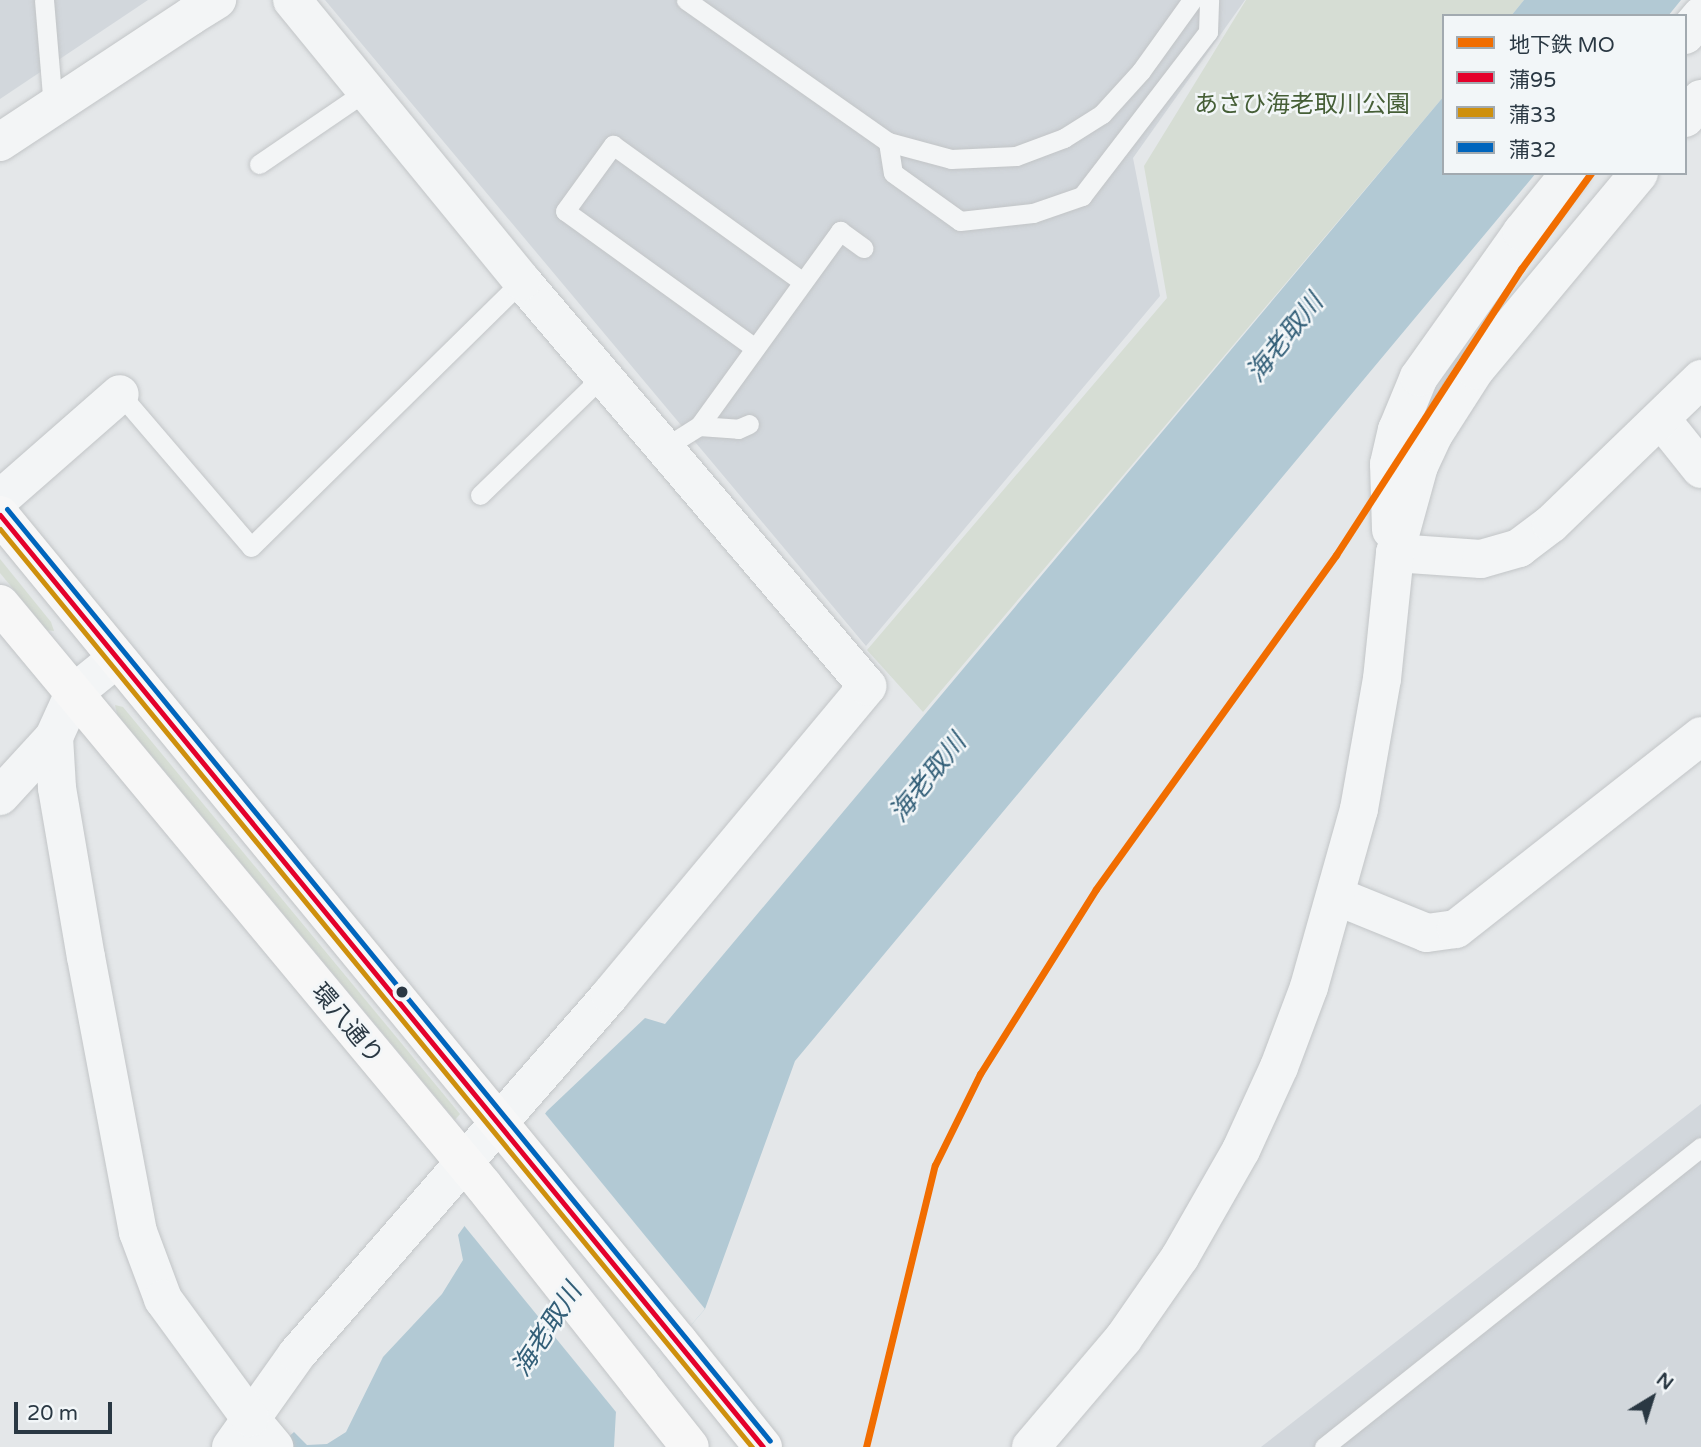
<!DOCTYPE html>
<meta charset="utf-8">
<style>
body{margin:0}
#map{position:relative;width:1701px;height:1447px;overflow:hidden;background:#e4e7e9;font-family:"Varela Round","Noto Sans JP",sans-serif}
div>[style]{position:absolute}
.built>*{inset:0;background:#d2d7dc}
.green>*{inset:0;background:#d6ddd4}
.water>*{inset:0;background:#b2c9d4}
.pier>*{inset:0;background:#e4e7e9}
.roads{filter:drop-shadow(0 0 2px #c2c5c7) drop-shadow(0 0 2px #c2c5c7)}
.service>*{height:19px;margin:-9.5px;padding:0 9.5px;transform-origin:9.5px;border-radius:9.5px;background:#f3f5f6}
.minor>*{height:38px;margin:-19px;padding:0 19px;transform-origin:19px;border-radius:19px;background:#f3f5f6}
.tertiary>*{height:38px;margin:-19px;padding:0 19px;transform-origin:19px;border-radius:19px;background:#f3f5f6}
.primary>*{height:38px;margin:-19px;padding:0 19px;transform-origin:19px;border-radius:19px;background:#f7f7f7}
.trunk>*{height:38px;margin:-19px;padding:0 19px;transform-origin:19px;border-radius:19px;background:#f7f7f7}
.bus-1>*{height:5px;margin:-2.5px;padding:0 2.5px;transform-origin:2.5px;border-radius:2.5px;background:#e4002b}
.bus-2>*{height:5px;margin:-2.5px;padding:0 2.5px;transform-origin:2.5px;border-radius:2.5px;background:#ce900d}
.bus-3>*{height:5px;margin:-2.5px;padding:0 2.5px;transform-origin:2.5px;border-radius:2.5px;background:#0065bd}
.metro-1>*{height:7px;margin:-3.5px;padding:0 3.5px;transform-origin:3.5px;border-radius:3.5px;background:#f16d00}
.dots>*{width:19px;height:19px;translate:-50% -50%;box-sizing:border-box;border:4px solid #f2f6f8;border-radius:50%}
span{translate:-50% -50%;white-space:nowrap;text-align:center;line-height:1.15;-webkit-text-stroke:5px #f2f6f8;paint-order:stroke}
.park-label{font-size:24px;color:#465f37}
.street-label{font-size:24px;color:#2a3843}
.water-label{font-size:26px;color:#335f78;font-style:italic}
.legend{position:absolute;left:1442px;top:14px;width:245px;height:161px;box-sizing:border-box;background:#f2f6f8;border:2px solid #a2aab0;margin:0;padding:9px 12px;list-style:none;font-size:21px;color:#2a3843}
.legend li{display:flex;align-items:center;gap:14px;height:35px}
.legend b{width:35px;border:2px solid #a2aab0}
.north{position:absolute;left:1617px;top:1363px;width:70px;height:70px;-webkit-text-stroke:5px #f2f6f8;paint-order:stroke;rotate:38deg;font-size:19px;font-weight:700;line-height:28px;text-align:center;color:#2a3843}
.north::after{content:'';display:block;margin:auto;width:24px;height:32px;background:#2a3843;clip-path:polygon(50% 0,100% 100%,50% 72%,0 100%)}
.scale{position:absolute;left:14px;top:1402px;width:98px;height:32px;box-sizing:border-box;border:4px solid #2a3843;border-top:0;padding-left:9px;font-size:21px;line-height:24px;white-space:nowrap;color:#2a3843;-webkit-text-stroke:5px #f2f6f8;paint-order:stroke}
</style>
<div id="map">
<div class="built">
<div style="clip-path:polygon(0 0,148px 0,0 99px)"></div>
<div style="clip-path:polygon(325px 0,1245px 0,1133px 158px,1160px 296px,866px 646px)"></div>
<div style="clip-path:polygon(1701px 1104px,1701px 1447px,1261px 1447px)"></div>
</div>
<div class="green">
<div style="clip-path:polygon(1246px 0,1524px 0,1511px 16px,1444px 16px,1444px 96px,923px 712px,867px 650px,1167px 298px,1144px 166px)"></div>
<div style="clip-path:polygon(0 559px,51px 622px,54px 631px,47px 630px,0 573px)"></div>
<div style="clip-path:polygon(115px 705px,123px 707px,460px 1114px,455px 1120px,117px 714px)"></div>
</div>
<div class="water">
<div style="clip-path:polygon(1524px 0,1681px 0,1668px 16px,1511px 16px)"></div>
<div style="clip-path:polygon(1444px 96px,1444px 173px,1536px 173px,795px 1061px,705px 1309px,616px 1411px,614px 1447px,277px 1447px,294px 1432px,307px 1445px,327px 1444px,346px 1432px,383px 1357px,442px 1294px,463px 1260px,458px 1235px,547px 1111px,645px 1018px,665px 1024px)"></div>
</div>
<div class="pier">
<div style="clip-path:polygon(543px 1111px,705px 1309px,616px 1412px,462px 1223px)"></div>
</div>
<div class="roads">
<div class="service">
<div style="left:44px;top:0;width:107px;rotate:85.2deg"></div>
<div style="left:686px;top:0;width:247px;rotate:35.1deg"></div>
<div style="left:888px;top:142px;width:65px;rotate:15.1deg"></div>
<div style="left:951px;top:159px;width:65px;rotate:-2.6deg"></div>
<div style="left:1016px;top:156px;width:51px;rotate:-20.6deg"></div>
<div style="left:1064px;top:138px;width:45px;rotate:-32.3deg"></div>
<div style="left:1102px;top:114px;width:58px;rotate:-47.8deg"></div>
<div style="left:1141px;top:71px;width:87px;rotate:-54.3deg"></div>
<div style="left:888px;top:142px;width:31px;rotate:81deg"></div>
<div style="left:893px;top:173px;width:82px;rotate:35.6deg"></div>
<div style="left:960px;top:221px;width:73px;rotate:-6.3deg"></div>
<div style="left:1033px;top:213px;width:52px;rotate:-19.1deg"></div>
<div style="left:1082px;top:196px;width:207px;rotate:-52.5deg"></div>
<div style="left:1208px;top:32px;width:32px;rotate:-88deg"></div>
<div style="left:259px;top:164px;width:130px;rotate:-34.3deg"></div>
<div style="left:755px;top:348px;width:234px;rotate:-144.2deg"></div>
<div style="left:565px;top:211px;width:82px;rotate:-54deg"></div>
<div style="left:613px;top:145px;width:234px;rotate:35.8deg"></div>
<div style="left:120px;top:394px;width:201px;rotate:49.4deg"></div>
<div style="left:251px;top:547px;width:380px;rotate:-44.5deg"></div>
<div style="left:699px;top:426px;width:39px;rotate:4deg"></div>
<div style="left:738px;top:429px;width:12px;rotate:-24deg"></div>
<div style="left:664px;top:448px;width:41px;rotate:-32.2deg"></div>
<div style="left:699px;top:426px;width:241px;rotate:-54.1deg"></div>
<div style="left:840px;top:231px;width:29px;rotate:36deg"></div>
<div style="left:480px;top:495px;width:171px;rotate:-44.1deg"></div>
<div style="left:1324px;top:1447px;width:482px;rotate:-38.5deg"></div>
</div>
<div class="minor">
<div style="left:191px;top:16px;width:31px;rotate:-32deg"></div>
<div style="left:0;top:499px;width:159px;rotate:-41.2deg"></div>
<div style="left:0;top:796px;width:80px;rotate:-47.5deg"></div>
<div style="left:1336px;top:896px;width:98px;rotate:22.1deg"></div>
<div style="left:1427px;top:933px;width:29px;rotate:-8deg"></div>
<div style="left:1456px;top:929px;width:312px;rotate:-38.2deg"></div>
<div style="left:250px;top:1418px;width:38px;rotate:50deg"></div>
<div style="left:231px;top:1447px;width:114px;rotate:-54.6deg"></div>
<div style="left:297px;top:1354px;width:476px;rotate:-48.9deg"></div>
<div style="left:610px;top:995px;width:402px;rotate:-50.2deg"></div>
<div style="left:867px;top:686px;width:532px;rotate:-130.43deg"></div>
<div style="left:522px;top:281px;width:363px;rotate:-129.3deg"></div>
</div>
<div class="tertiary">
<div style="left:1685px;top:35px;width:25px;rotate:-50deg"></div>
<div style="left:1685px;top:118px;width:25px;rotate:-50deg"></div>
<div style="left:0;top:142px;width:229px;rotate:-33.4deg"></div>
<div style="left:1661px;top:419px;width:64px;rotate:51.3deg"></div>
<div style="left:1391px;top:530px;width:66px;rotate:-91.7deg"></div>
<div style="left:1389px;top:464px;width:35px;rotate:-77deg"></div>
<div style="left:1397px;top:430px;width:57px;rotate:-67.5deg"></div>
<div style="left:1419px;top:377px;width:178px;rotate:-54.6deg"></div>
<div style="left:1522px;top:232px;width:76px;rotate:-50.9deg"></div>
<div style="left:1395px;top:553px;width:86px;rotate:4deg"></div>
<div style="left:1481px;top:559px;width:40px;rotate:-16deg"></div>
<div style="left:1519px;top:548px;width:40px;rotate:-37deg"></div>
<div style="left:1551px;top:524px;width:209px;rotate:-44deg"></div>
<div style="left:116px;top:659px;width:54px;rotate:141deg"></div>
<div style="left:74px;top:693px;width:48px;rotate:114.4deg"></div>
<div style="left:54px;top:737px;width:51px;rotate:86.6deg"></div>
<div style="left:57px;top:788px;width:171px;rotate:80.3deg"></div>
<div style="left:86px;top:957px;width:280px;rotate:79.3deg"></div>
<div style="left:138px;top:1232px;width:72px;rotate:69.5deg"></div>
<div style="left:163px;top:1299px;width:147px;rotate:53.8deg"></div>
<div style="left:1031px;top:1447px;width:142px;rotate:-49.6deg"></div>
<div style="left:1123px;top:1339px;width:100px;rotate:-55.2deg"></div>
<div style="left:1180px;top:1257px;width:123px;rotate:-60.3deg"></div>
<div style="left:1241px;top:1150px;width:91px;rotate:-65.4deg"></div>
<div style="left:1279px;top:1067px;width:85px;rotate:-69.4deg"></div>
<div style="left:1309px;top:987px;width:185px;rotate:-74.3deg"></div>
<div style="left:1359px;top:809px;width:132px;rotate:-80deg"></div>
<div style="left:1382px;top:679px;width:127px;rotate:-84.1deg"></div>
<div style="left:1395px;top:553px;width:90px;rotate:-74.6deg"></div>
<div style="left:1419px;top:466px;width:35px;rotate:-65deg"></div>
<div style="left:1434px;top:434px;width:76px;rotate:-57.4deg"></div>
<div style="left:1475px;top:370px;width:256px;rotate:-50.2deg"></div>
</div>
<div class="primary">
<div style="left:678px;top:1341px;width:136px;rotate:51.3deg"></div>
<div style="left:640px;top:1384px;width:80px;rotate:51.6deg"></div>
</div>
<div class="trunk">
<div style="left:0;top:515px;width:1069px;rotate:50.62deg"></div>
<div style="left:0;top:604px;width:756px;rotate:50.26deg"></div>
<div style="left:483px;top:1185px;width:253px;rotate:51.7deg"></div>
</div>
</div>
<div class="bus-1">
<div style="left:0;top:515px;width:1204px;rotate:50.69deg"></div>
</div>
<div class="bus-2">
<div style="left:0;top:529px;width:1187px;rotate:50.68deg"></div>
</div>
<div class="bus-3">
<div style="left:7px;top:509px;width:1204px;rotate:50.69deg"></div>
</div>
<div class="metro-1">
<div style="left:866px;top:1447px;width:290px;rotate:-76.3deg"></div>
<div style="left:935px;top:1165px;width:102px;rotate:-63.7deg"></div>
<div style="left:980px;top:1074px;width:218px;rotate:-57.9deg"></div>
<div style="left:1096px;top:889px;width:411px;rotate:-54.3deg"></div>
<div style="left:1336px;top:555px;width:341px;rotate:-57.1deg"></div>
<div style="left:1521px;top:269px;width:119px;rotate:-53.9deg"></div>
</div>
<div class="dots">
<div style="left:402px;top:992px;background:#2a3843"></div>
</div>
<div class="park-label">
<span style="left:1302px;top:105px">あさひ海老取川公園</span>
</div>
<div class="street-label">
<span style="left:347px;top:1024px;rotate:50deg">環八通り</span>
</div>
<div class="water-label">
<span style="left:1285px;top:338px;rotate:-51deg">海老取川</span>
<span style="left:928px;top:778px;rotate:-51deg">海老取川</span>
<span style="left:547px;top:1330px;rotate:-57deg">海老取川</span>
</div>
<ul class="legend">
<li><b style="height:9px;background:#f16d00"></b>地下鉄 MO</li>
<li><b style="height:9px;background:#e4002b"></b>蒲95</li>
<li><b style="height:9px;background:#ce900d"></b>蒲33</li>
<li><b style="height:9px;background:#0065bd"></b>蒲32</li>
</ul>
<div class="north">N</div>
<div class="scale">20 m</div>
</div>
